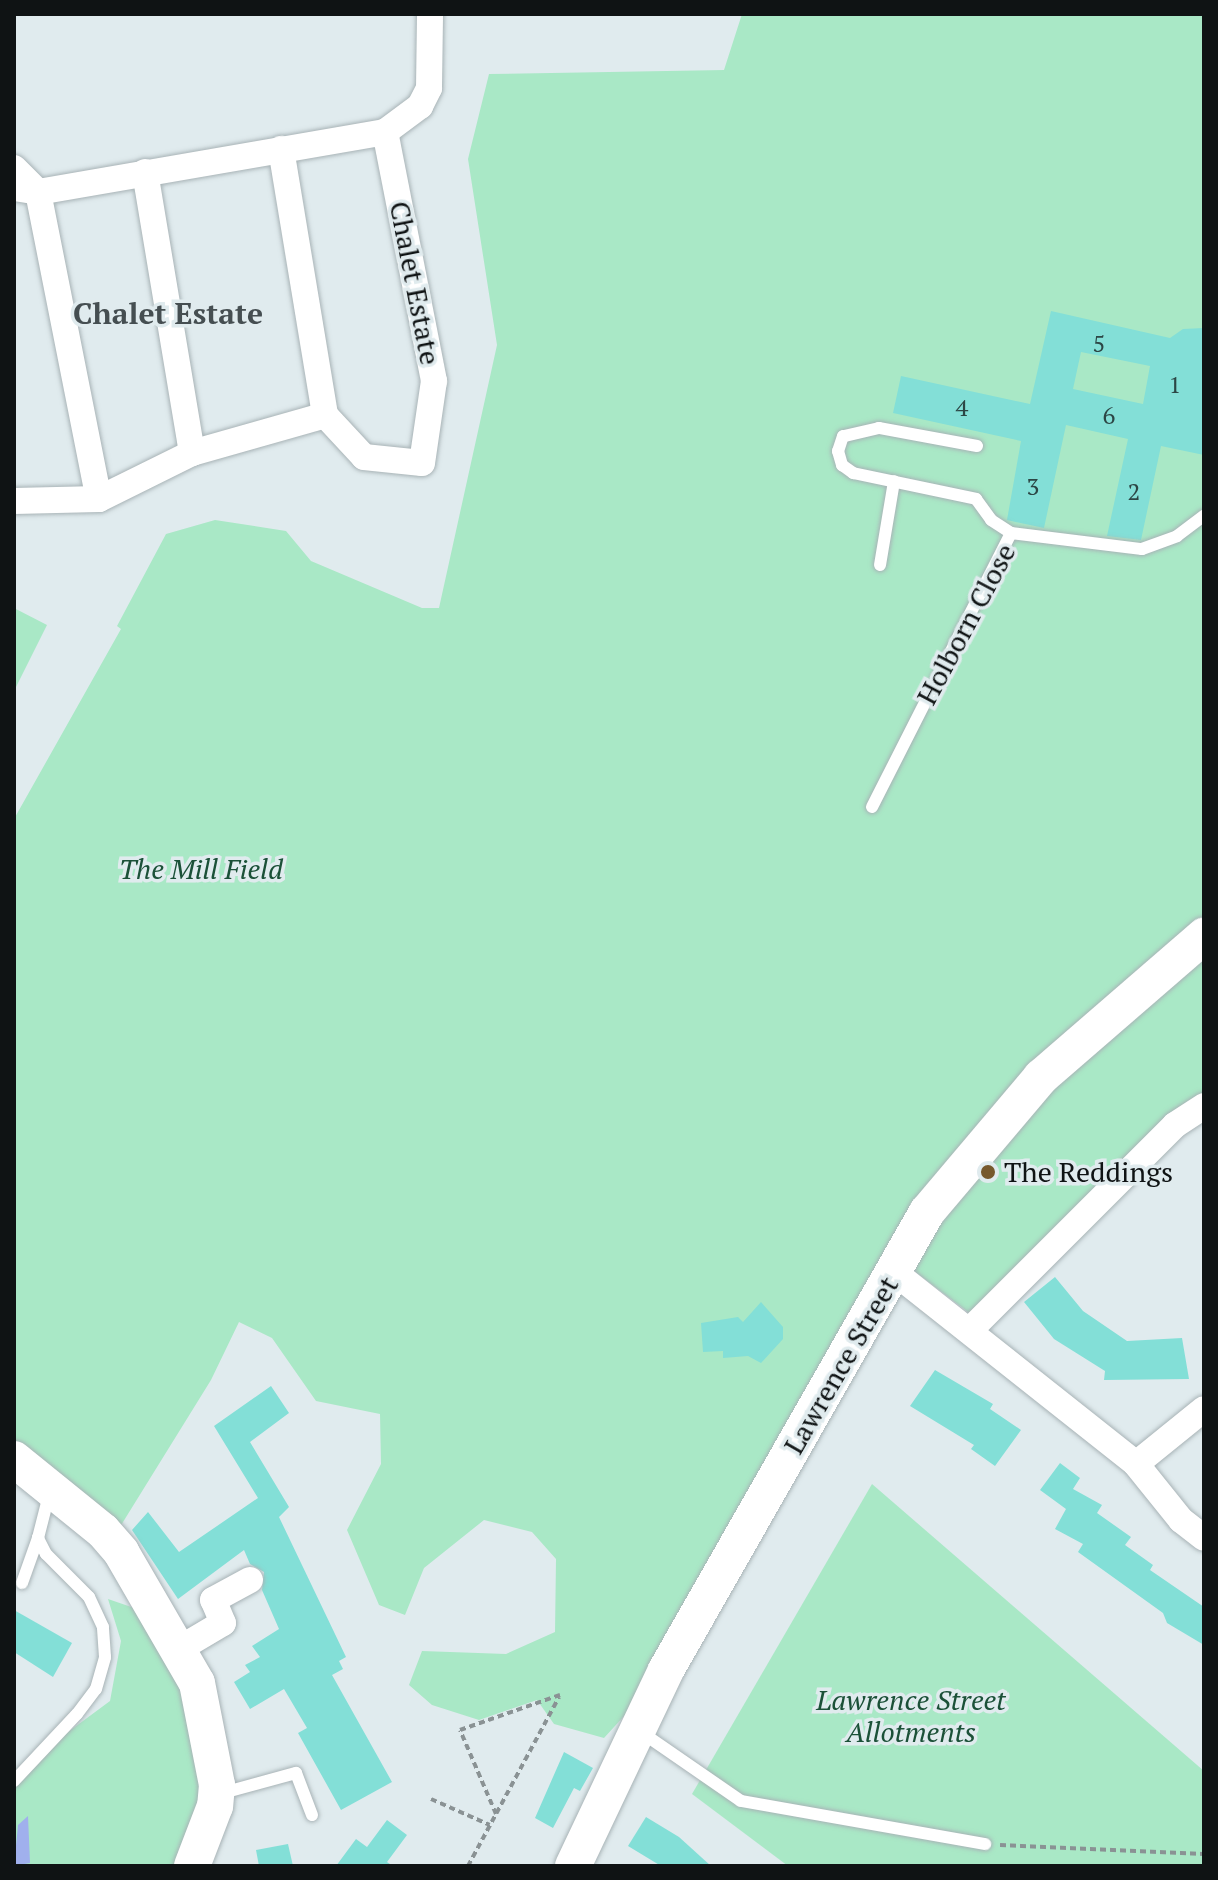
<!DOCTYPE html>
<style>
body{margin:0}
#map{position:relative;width:1218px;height:1880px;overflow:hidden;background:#e0ebee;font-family:"PT Serif",serif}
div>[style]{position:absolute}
.green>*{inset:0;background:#a9e8c6}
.water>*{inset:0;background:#a0b0ed}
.building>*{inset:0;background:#83dfd7}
.path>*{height:4px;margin-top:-2px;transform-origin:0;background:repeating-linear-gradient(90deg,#8a9294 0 6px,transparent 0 10px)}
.roads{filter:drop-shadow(0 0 2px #a8b3b6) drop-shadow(0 0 2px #a8b3b6)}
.lane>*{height:12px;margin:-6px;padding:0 6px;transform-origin:6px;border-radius:6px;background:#fff}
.street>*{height:26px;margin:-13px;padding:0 13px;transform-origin:13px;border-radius:13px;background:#fff}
.secondary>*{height:36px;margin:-18px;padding:0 18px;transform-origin:18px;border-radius:18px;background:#fff}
.dots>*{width:22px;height:22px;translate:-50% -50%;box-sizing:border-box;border:4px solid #e0ebee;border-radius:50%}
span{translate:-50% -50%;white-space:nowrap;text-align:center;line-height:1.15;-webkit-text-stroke:7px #e0ebee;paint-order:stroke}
.number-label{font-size:24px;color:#2c4645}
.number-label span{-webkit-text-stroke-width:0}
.street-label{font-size:28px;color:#0f1314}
.park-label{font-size:28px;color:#1b5138;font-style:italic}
.poi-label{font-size:28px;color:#0f1314}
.left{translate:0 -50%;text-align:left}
.neighbourhood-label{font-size:30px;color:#454e51;font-weight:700}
.frame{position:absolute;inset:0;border:16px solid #0f1314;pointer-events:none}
</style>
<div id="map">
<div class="green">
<div style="clip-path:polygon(742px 14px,1204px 14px,1204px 1106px,972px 1315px,901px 1261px,666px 1670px,604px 1738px,554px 1724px,537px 1700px,479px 1720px,432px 1705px,409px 1685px,422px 1651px,506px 1654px,555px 1632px,556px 1559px,532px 1532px,484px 1520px,424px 1568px,405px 1615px,379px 1605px,347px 1530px,381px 1464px,380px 1414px,316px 1401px,272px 1338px,239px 1322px,211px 1380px,110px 1543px,14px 1469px,14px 819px,121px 629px,117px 626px,166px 534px,215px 520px,286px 531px,311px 561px,422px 608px,439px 608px,497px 345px,468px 159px,489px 74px,724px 70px)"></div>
<div style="clip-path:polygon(14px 608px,47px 625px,14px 691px)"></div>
<div style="clip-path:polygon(872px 1484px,1204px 1771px,1204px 1866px,788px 1866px,692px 1794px)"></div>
<div style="clip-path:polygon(108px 1599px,140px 1610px,184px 1692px,207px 1813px,177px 1866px,14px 1866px,14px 1772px,110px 1701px,121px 1641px)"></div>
</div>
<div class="water">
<div style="clip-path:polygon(28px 1816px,30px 1863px,14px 1866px,18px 1825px)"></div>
</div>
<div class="building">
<div style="clip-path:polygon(evenodd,1051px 311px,1170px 338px,1183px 329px,1204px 328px,1204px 455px,1161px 446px,1141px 540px,1107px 536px,1128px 439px,1066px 425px,1044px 528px,1007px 520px,1021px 441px,893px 413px,901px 376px,1030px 404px,1051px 311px,1081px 352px,1150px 366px,1143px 404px,1073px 389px,1081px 352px)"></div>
<div style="clip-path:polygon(1055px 1277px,1083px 1311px,1127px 1341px,1182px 1338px,1189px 1379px,1104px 1380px,1105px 1371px,1054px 1339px,1024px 1302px)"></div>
<div style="clip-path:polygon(761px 1302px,783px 1327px,783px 1339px,761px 1363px,748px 1356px,723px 1358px,723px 1351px,703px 1352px,701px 1323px,738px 1317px,743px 1322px)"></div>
<div style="clip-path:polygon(935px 1370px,993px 1404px,990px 1409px,1021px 1430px,995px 1466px,971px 1449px,974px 1445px,910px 1406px)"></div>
<div style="clip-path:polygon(271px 1386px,289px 1413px,250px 1442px,289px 1507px,279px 1517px,346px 1657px,339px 1661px,343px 1669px,332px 1675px,392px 1782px,341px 1810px,298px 1733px,307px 1728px,284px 1689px,250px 1709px,234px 1682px,250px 1672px,245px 1665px,260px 1657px,252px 1646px,279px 1629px,262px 1590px,264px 1572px,250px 1564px,244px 1550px,178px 1599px,132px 1530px,148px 1512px,179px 1552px,258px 1498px,214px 1426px)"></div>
<div style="clip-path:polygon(1060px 1463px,1080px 1478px,1073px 1489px,1102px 1505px,1097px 1513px,1131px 1537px,1125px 1545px,1153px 1565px,1150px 1570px,1204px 1607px,1204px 1645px,1167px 1623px,1163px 1613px,1078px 1552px,1083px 1544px,1055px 1529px,1066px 1509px,1040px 1490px)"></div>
<div style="clip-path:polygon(14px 1610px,72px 1643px,53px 1677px,14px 1652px)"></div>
<div style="clip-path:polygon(564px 1752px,593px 1768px,580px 1791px,574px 1788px,553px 1828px,535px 1818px)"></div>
<div style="clip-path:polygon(646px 1817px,679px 1837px,711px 1866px,661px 1866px,628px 1846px)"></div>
<div style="clip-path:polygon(387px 1820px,407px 1835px,387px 1862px,393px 1866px,336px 1866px,356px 1839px,367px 1847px)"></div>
<div style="clip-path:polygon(288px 1844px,293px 1866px,259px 1866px,256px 1850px)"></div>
</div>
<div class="path">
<div style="left:431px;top:1799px;width:64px;rotate:23.8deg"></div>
<div style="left:496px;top:1814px;width:91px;rotate:-113.2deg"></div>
<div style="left:460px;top:1730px;width:106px;rotate:-19.3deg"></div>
<div style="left:1000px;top:1845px;width:204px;rotate:2.5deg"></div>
<div style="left:468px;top:1866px;width:192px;rotate:-61.7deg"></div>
</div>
<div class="roads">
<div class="lane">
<div style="left:977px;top:446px;width:100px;rotate:-169.6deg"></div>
<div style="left:879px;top:428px;width:37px;rotate:167deg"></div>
<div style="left:843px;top:436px;width:16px;rotate:108deg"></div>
<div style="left:838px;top:451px;width:15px;rotate:74deg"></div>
<div style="left:842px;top:465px;width:14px;rotate:36deg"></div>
<div style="left:853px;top:473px;width:126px;rotate:11.9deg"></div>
<div style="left:976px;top:499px;width:26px;rotate:54deg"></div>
<div style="left:991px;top:520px;width:24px;rotate:33deg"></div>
<div style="left:880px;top:565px;width:85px;rotate:-80.5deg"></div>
<div style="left:872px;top:807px;width:307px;rotate:-63.1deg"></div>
<div style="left:1011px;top:533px;width:132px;rotate:7deg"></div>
<div style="left:1142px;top:549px;width:37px;rotate:-20deg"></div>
<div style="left:1177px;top:536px;width:34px;rotate:-37deg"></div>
<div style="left:22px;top:1583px;width:48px;rotate:-70.4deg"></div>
<div style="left:641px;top:1732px;width:121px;rotate:34.6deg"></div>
<div style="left:741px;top:1801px;width:248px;rotate:10deg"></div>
<div style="left:14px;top:1781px;width:92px;rotate:-46.8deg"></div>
<div style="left:77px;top:1714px;width:31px;rotate:-53deg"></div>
<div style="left:96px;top:1689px;width:33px;rotate:-74deg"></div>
<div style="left:105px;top:1657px;width:30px;rotate:-94deg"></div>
<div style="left:103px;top:1627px;width:33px;rotate:-115deg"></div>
<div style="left:89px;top:1597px;width:61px;rotate:-135deg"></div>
<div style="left:46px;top:1554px;width:18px;rotate:-117deg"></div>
<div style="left:38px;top:1538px;width:49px;rotate:-75.7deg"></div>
<div style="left:219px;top:1794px;width:80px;rotate:-15.3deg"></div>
<div style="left:296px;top:1773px;width:45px;rotate:69.1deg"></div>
</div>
<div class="street">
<div style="left:281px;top:149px;width:270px;rotate:80.6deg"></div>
<div style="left:325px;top:415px;width:57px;rotate:47.1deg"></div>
<div style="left:364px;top:457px;width:58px;rotate:5.9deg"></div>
<div style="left:422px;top:463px;width:83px;rotate:-81.7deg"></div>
<div style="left:434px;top:381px;width:254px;rotate:-101.1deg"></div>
<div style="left:14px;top:168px;width:34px;rotate:45deg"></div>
<div style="left:38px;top:192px;width:313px;rotate:78.8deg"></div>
<div style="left:145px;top:172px;width:285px;rotate:80.5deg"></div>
<div style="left:14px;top:188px;width:24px;rotate:9deg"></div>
<div style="left:38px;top:192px;width:352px;rotate:-9.8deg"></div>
<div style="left:385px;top:132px;width:44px;rotate:-36.6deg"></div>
<div style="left:420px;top:106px;width:20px;rotate:-63deg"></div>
<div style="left:429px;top:88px;width:74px;rotate:-89.2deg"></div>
<div style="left:14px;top:501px;width:85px;rotate:-1.3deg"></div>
<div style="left:99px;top:499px;width:104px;rotate:-26.3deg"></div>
<div style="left:192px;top:453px;width:138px;rotate:-15.9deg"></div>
<div style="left:894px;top:1272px;width:309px;rotate:38.4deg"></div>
<div style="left:1136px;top:1464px;width:87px;rotate:-39deg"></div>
<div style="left:970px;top:1330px;width:290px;rotate:-45deg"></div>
<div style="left:1175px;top:1125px;width:35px;rotate:-33deg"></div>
<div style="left:1136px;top:1464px;width:72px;rotate:51.2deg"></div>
<div style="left:1181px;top:1520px;width:29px;rotate:38deg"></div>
<div style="left:179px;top:1649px;width:51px;rotate:-30.6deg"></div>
<div style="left:223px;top:1623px;width:25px;rotate:-113deg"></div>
<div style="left:213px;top:1600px;width:42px;rotate:-28.4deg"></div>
</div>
<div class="secondary">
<div style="left:14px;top:1459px;width:114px;rotate:39deg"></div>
<div style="left:103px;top:1531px;width:28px;rotate:49deg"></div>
<div style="left:121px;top:1552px;width:151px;rotate:59.9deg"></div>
<div style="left:197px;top:1683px;width:104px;rotate:78.9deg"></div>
<div style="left:217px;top:1785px;width:21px;rotate:95deg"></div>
<div style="left:215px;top:1806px;width:64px;rotate:111deg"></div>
<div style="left:573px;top:1866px;width:217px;rotate:-64.6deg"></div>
<div style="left:666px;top:1670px;width:527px;rotate:-60.32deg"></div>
<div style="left:927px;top:1212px;width:177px;rotate:-49.8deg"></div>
<div style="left:1041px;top:1077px;width:216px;rotate:-40.9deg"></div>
</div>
</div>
<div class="dots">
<div style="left:988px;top:1172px;background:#76592d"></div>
</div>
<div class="number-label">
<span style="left:1099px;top:344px">5</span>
<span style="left:1175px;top:385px">1</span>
<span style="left:962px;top:408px">4</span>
<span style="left:1109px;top:416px">6</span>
<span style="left:1033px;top:487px">3</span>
<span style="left:1134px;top:492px">2</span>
</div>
<div class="street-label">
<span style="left:415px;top:283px;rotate:79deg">Chalet Estate</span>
<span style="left:966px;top:624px;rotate:-62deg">Holborn Close</span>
<span style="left:841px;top:1365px;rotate:-60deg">Lawrence Street</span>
</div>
<div class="park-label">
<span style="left:201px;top:869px">The Mill Field</span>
<span style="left:911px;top:1716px">Lawrence Street<br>Allotments</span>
</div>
<div class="poi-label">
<span class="left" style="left:1004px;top:1172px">The Reddings</span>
</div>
<div class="neighbourhood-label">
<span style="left:168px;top:313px">Chalet Estate</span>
</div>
<div class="frame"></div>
</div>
